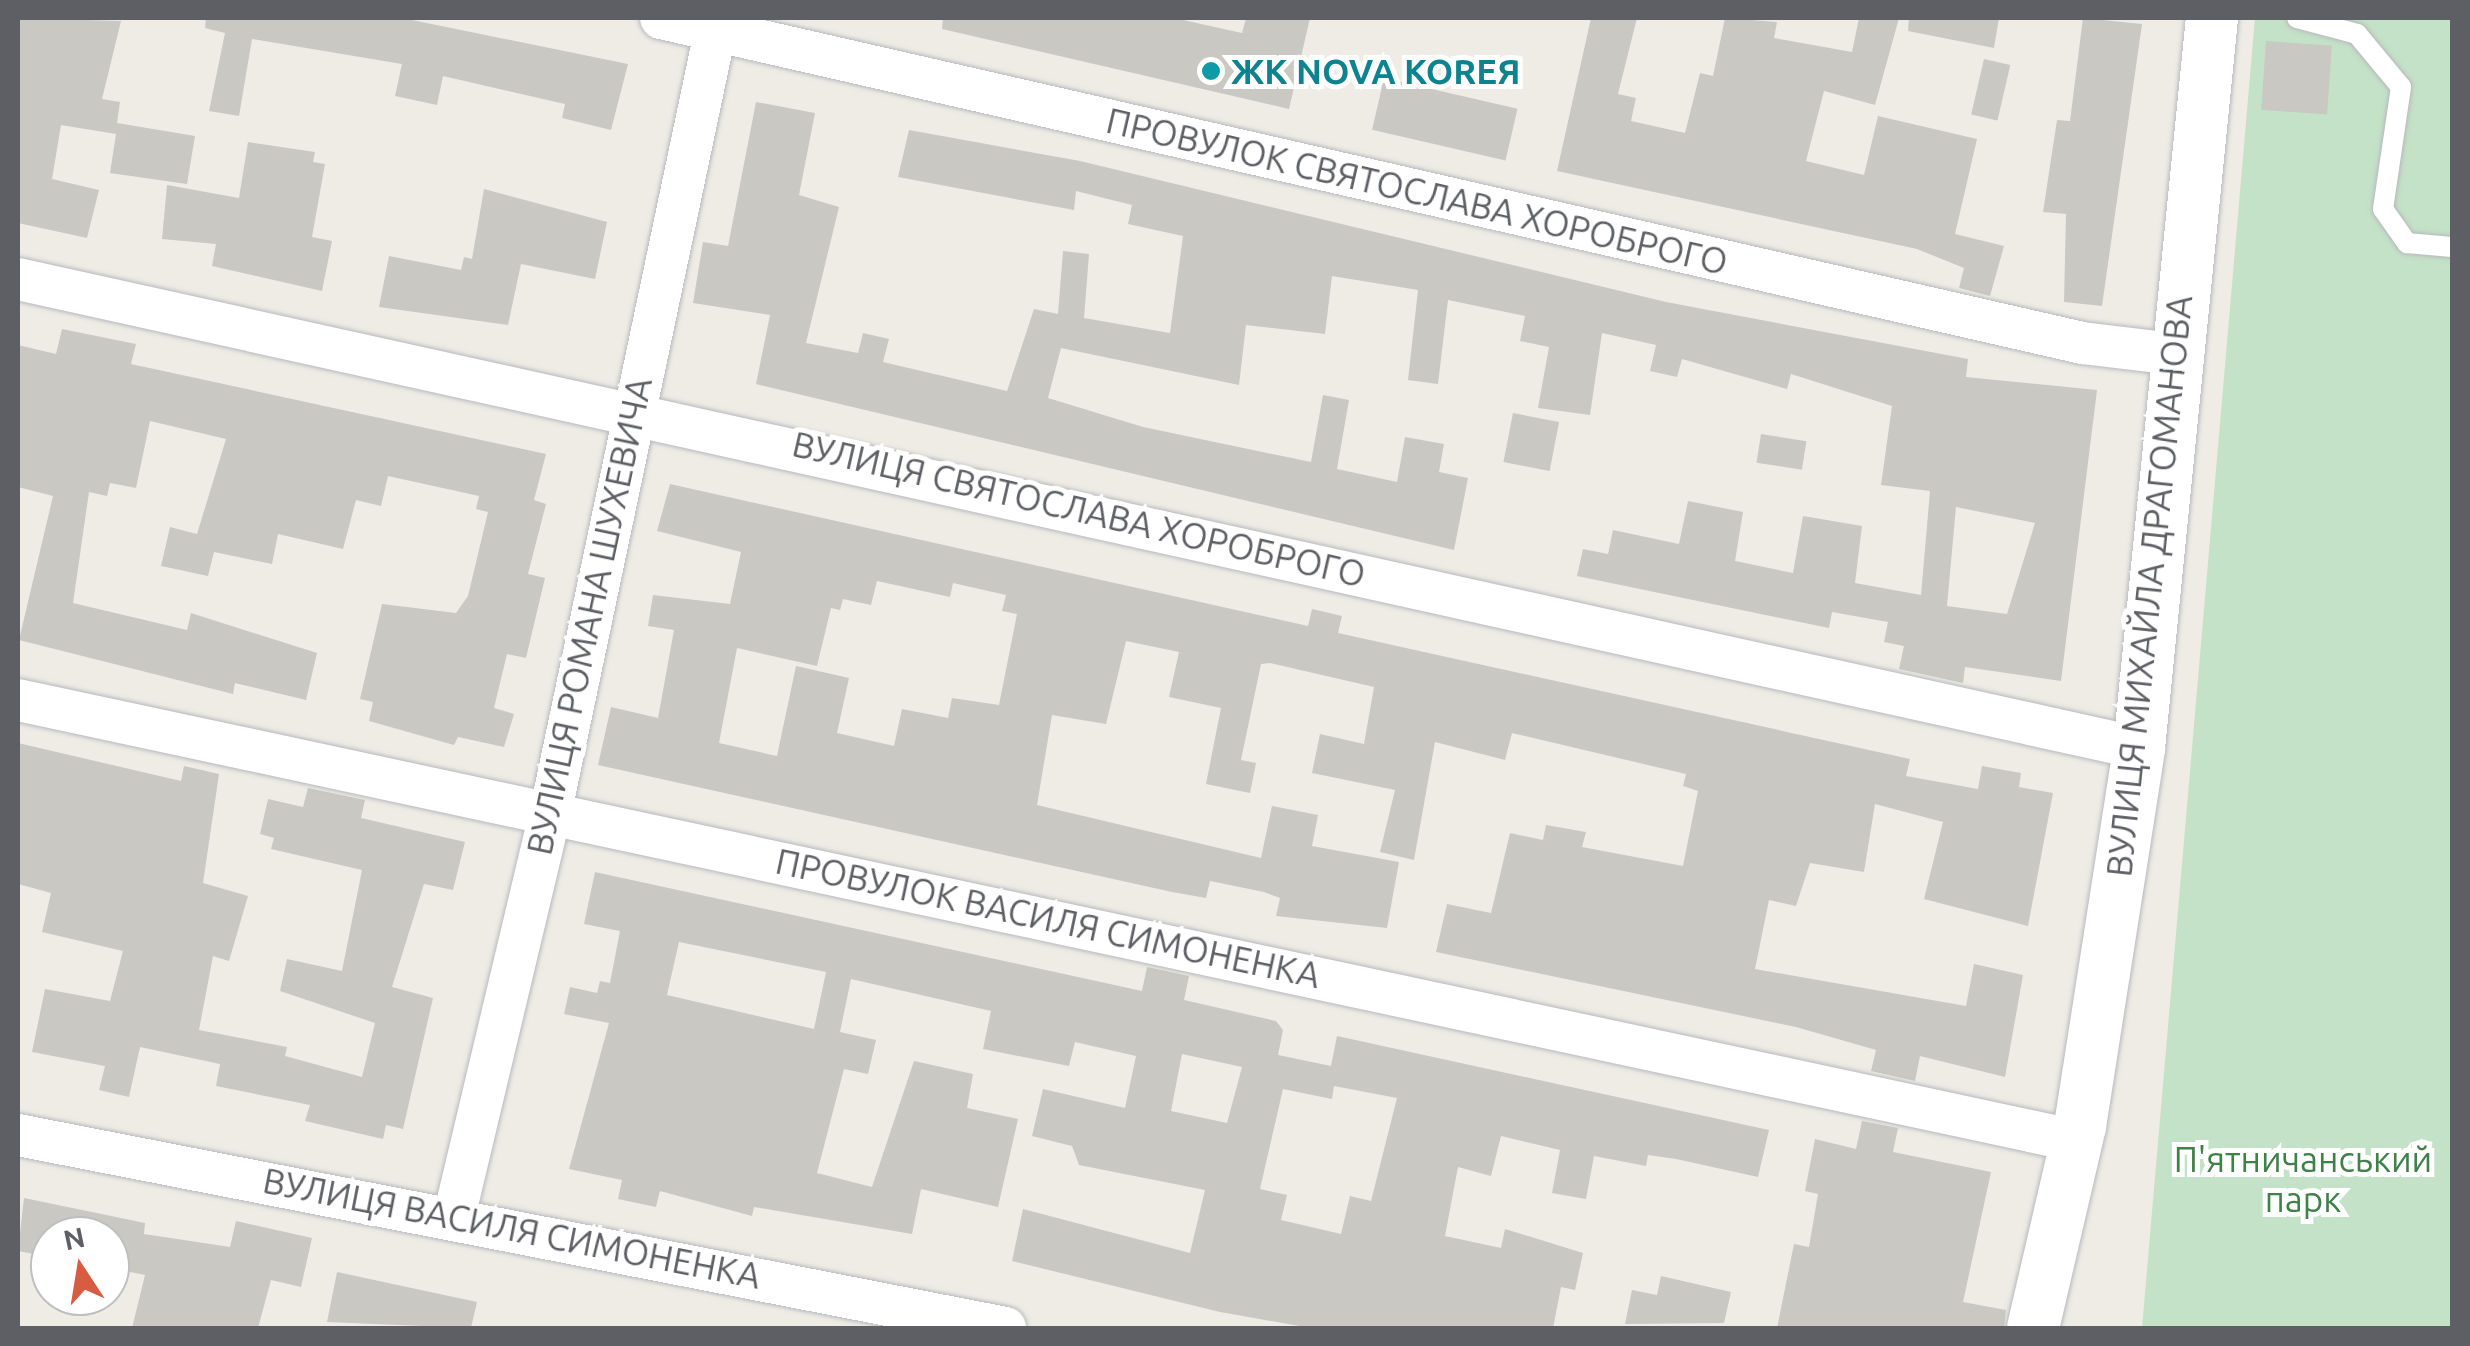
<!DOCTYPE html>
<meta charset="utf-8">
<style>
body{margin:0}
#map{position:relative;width:2470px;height:1346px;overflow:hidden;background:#eeece5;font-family:Ubuntu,sans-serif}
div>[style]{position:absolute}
.green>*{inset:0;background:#c4e2c7}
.building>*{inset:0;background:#c9c8c2;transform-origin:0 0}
.roads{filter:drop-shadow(0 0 2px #b7b9bd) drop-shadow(0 0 2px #b7b9bd)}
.service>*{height:20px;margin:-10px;padding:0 10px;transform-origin:10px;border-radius:10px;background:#fff}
.minor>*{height:42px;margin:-21px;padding:0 21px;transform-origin:21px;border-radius:21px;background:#fff}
.tertiary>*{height:52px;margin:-26px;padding:0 26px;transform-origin:26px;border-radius:26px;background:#fff}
.dots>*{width:28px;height:28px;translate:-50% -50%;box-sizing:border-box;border:5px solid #fff;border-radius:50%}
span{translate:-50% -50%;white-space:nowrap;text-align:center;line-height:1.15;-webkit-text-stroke:10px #fff;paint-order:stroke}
.culture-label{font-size:35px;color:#0d838f;font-weight:700}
.left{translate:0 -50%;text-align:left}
.street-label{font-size:35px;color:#5d5f64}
.park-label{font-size:35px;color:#3f8148}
.frame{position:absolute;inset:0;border:20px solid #5d5f64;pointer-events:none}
.north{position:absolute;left:30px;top:1216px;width:100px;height:100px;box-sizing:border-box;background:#fff;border:2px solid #bebfc1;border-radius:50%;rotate:348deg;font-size:28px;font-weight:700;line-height:40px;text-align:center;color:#5d5f64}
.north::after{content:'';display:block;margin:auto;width:35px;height:45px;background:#d75c42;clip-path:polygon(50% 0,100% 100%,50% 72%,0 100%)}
</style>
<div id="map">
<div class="green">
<div style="clip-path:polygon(2255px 18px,2452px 18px,2452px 1328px,2142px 1328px)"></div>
</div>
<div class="building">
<div style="clip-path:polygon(18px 18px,121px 21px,102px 99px,120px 102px,117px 123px,195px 136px,187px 184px,110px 173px,116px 134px,61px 125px,52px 179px,99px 190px,87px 238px,18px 223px)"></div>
<div style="clip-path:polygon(206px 18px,402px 18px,628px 64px,611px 130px,562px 118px,565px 104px,443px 76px,437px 105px,395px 96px,402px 64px,252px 39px,239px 116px,209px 111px,225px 33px,205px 28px)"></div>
<div style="clip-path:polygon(943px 18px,1174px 18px,1242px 33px,1246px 18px,1310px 18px,1289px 109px,942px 29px)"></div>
<div style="clip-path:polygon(1591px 18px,1637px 18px,1618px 94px,1636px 98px,1631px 121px,1685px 133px,1700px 73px,1713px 76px,1725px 18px,1777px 22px,1774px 38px,1852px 52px,1859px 18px,1899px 18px,1875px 105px,1824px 91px,1806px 161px,1864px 175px,1878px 116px,1977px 139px,1955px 234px,2004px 246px,1990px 296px,1959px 288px,1964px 268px,1917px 249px,1557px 171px)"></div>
<div style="clip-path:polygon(1909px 18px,1999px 18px,1994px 48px,1908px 31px)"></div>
<div style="clip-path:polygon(2083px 18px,2142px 24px,2102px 306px,2064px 302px,2066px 214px,2043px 212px,2057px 120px,2070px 121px)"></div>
<div style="left:2266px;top:41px;width:66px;height:69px;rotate:4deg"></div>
<div style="left:1984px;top:59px;width:27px;height:57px;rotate:13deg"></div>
<div style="left:1384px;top:78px;width:137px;height:53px;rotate:13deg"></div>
<div style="clip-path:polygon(evenodd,756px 102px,815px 113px,799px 195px,839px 207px,806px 343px,858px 353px,863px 333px,889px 339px,883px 362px,1007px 391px,1034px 309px,1058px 314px,1063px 251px,1089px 254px,1084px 318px,1170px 333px,1183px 236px,1128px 224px,1132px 205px,1076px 191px,1074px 210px,898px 177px,909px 130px,1080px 161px,1666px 302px,1968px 359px,1966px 377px,2097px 390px,2061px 681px,1965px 667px,1963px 683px,1899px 669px,1904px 646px,1884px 642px,1888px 622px,1832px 612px,1829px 628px,1577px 576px,1583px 549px,1608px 554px,1613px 530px,1679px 544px,1688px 501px,1743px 512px,1735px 561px,1793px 573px,1803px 516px,1862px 526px,1855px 583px,1921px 595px,1930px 491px,1881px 485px,1892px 406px,1791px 374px,1787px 389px,1682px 359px,1677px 377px,1650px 371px,1656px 345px,1602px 333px,1590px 415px,1538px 408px,1549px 347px,1520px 341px,1525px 316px,1448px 300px,1438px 384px,1408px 380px,1418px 290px,1332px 276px,1325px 334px,1246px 325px,1239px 385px,1061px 348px,1048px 398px,1143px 427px,1311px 462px,1323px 395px,1349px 400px,1337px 469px,1397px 482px,1405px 437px,1444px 444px,1439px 472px,1468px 478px,1454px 550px,756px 384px,770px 315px,693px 303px,703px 242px,728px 246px,756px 102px,1956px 507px,2035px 523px,2007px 614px,1947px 606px,1956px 507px)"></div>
<div style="clip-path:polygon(248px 142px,315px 152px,313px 162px,325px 164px,312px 237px,332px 241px,322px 291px,212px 266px,216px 244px,162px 239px,167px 185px,239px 198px)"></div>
<div style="clip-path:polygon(484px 189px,607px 222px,595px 279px,521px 264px,508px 325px,379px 307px,389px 256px,461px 270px,464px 257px,472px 259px)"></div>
<div style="clip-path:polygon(62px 329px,136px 344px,131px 364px,546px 454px,534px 500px,546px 504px,528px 574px,545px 578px,526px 658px,507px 654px,494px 708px,514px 714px,504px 747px,458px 737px,454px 745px,369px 721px,373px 702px,360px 699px,382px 604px,456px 613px,468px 596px,488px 512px,476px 509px,479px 496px,388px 476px,381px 506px,356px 500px,343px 549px,278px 534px,272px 564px,214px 552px,208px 576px,161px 566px,170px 527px,197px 534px,226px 439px,150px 421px,136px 488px,110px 483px,107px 496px,89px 492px,73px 603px,187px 630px,191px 613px,317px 653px,306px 700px,235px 683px,233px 694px,19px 640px,53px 496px,18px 487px,18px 345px,56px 354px)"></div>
<div style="left:1513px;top:413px;width:47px;height:50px;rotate:11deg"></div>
<div style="left:1761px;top:434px;width:46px;height:29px;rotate:9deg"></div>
<div style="clip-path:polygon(evenodd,670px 484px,1308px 626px,1312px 609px,1342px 616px,1338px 633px,1910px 759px,1906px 776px,1978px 789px,1982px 766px,2021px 773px,2019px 787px,2053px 793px,2028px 926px,1924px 899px,1943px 822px,1875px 804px,1864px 872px,1810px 863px,1796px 906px,1769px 900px,1755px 969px,1966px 1006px,1974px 964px,2023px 975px,2005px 1077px,1920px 1056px,1915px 1081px,1871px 1071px,1876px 1050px,1796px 1027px,1436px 952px,1447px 904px,1491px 913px,1510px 833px,1543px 840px,1546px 825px,1586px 832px,1582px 847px,1683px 866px,1698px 791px,1683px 786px,1686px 774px,1512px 733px,1505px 760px,1435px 742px,1414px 860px,1380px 852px,1395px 790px,1312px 773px,1320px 734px,1364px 744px,1374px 687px,1270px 663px,1261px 664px,1241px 760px,1256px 763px,1250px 793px,1206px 784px,1221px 708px,1169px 697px,1179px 652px,1126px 641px,1106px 724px,1052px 715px,1037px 805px,1261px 858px,1272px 806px,1318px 815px,1312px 846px,1399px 862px,1387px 928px,1276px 916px,1280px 898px,1264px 892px,1210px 881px,1206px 898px,1172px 892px,598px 765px,611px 707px,658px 718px,674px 630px,648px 626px,653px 595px,730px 604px,741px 552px,657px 531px,670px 484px,877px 581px,950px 597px,953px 583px,1006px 595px,1002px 611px,1017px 614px,999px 705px,952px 698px,948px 718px,902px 709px,894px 746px,837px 733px,849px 678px,796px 666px,777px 756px,719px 743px,737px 648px,817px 666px,831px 608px,840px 610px,843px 599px,871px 605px,877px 581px)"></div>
<div style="clip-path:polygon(18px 743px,181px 781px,184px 766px,219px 774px,203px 883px,248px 896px,229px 961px,213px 956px,199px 1030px,287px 1047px,285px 1056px,362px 1077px,375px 1023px,280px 991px,287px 959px,342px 971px,362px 870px,271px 849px,274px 838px,260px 834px,268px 799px,303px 807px,308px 788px,365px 800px,361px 818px,465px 842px,453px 890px,424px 884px,392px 987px,433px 998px,403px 1129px,386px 1125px,383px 1139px,305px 1121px,310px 1105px,216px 1086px,220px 1064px,140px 1047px,129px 1097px,99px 1090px,105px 1066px,32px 1052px,45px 989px,110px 1001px,123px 951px,42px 932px,51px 893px,18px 884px)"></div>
<div style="clip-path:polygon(evenodd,595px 872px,1142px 991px,1147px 967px,1189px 976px,1184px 1000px,1276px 1021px,1283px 1030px,1278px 1055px,1331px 1066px,1337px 1036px,1769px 1130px,1758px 1177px,1676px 1159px,1648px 1155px,1646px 1166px,1594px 1156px,1586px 1199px,1552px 1193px,1560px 1150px,1501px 1136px,1491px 1176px,1458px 1167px,1445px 1236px,1501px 1248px,1505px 1229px,1583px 1253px,1575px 1290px,1561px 1287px,1553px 1328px,1311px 1328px,1220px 1312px,1012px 1261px,1023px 1209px,1190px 1253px,1205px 1190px,1079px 1165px,1072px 1146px,1032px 1136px,1043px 1089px,1125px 1108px,1136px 1056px,1075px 1042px,1069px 1066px,983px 1049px,991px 1011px,851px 979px,840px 1032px,876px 1040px,868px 1074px,844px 1069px,817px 1173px,872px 1187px,914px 1061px,973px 1074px,967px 1108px,1018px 1119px,998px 1207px,921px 1189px,912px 1234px,754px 1207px,752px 1216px,660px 1191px,656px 1207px,618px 1199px,622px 1180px,569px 1169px,609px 1023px,564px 1014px,570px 987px,597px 993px,600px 981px,610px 983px,620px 931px,584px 924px,595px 872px,679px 942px,826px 972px,814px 1029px,667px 995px,679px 942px,595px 872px,1182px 1054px,1242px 1067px,1227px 1123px,1171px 1111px,1182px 1054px,595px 872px,1334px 1086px,1397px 1098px,1371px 1201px,1350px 1196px,1341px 1234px,1281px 1220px,1287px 1195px,1260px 1189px,1283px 1089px,1332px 1099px,1334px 1086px)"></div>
<div style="clip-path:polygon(1862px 1121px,1898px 1128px,1893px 1152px,1991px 1172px,1963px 1302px,2006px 1310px,2004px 1328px,1777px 1328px,1794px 1244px,1809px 1247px,1818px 1194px,1805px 1191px,1815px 1139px,1856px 1149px)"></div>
<div style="clip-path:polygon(24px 1198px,145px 1223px,144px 1234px,230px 1247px,236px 1221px,312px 1238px,301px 1287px,271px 1280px,258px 1328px,132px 1328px,145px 1275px,110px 1268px,110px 1236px,50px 1236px,50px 1257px,18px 1251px)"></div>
<div style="clip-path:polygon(337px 1272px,477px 1302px,471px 1328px,327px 1322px)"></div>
<div style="clip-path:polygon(1661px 1276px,1731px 1292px,1724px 1323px,1625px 1324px,1632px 1290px,1657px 1295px)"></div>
</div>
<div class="roads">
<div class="service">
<div style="left:2297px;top:18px;width:62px;rotate:14.9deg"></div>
<div style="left:2357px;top:34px;width:69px;rotate:50.3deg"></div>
<div style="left:2401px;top:87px;width:123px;rotate:98.4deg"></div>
<div style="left:2383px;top:209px;width:42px;rotate:54.8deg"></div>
<div style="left:2407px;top:243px;width:45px;rotate:5.1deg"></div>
</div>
<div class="minor">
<div style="left:661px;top:18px;width:1458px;rotate:12.88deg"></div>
<div style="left:2082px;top:343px;width:93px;rotate:6.8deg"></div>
<div style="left:18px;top:279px;width:2172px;rotate:12.47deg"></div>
<div style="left:18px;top:700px;width:2106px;rotate:12.09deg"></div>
<div style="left:18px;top:1135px;width:1006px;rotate:11.06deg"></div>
<div style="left:455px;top:1213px;width:414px;rotate:-76.6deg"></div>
<div style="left:551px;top:810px;width:809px;rotate:-78.09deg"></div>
</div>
<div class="tertiary">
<div style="left:2033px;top:1328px;width:207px;rotate:-76.9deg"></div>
<div style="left:2080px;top:1126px;width:383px;rotate:-81.1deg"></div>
<div style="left:2139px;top:748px;width:734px;rotate:-84.29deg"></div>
</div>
</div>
<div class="dots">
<div style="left:1211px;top:71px;background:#0f9aa8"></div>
</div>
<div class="culture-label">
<span class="left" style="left:1231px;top:71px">ЖК NOVA KOREЯ</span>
</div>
<div class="street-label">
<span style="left:1417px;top:191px;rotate:13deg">ПРОВУЛОК СВЯТОСЛАВА ХОРОБРОГО</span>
<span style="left:1079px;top:509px;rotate:13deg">ВУЛИЦЯ СВЯТОСЛАВА ХОРОБРОГО</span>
<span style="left:2149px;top:586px;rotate:-84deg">ВУЛИЦЯ МИХАЙЛА ДРАГОМАНОВА</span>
<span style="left:589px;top:616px;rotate:-78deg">ВУЛИЦЯ РОМАНА ШУХЕВИЧА</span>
<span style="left:1048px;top:918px;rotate:12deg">ПРОВУЛОК ВАСИЛЯ СИМОНЕНКА</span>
<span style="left:512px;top:1228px;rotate:11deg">ВУЛИЦЯ ВАСИЛЯ СИМОНЕНКА</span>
</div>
<div class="park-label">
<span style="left:2303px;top:1179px">П'ятничанський<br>парк</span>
</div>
<div class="frame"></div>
<div class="north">N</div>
</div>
